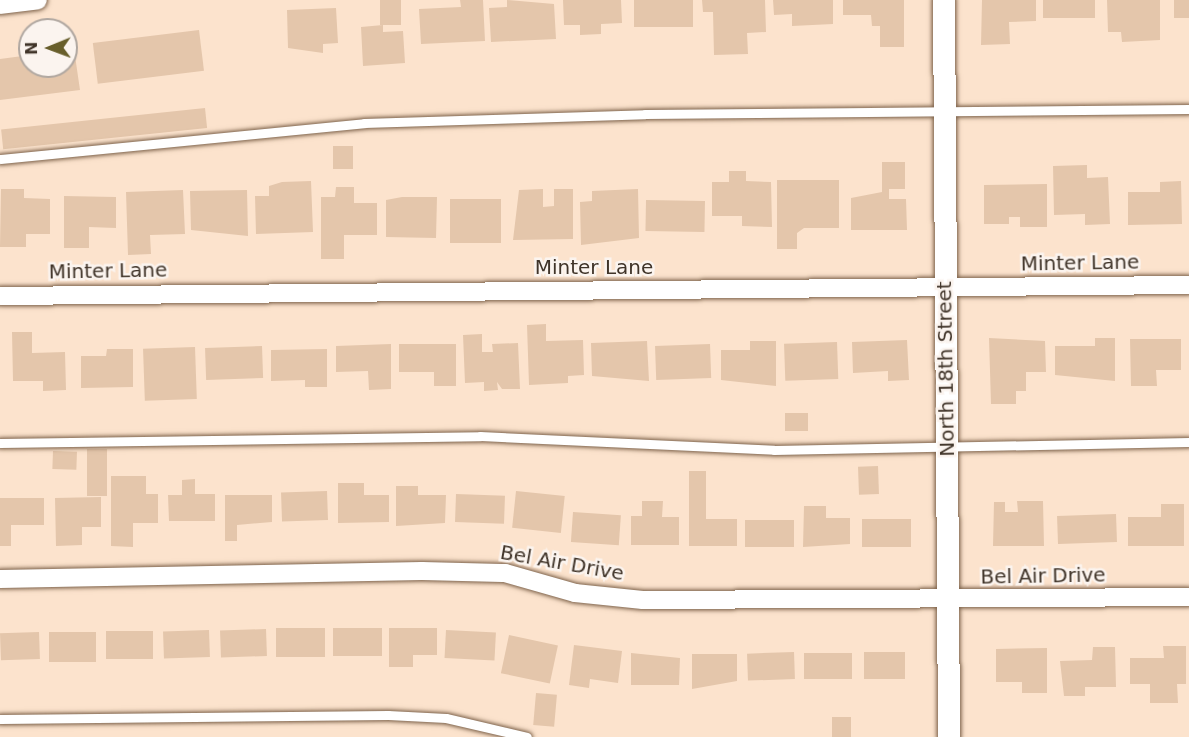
<!DOCTYPE html>
<style>
body{margin:0}
#map{position:relative;width:1189px;height:737px;overflow:hidden;background:#fce3cd;font-family:"DejaVu Sans",sans-serif}
div>[style]{position:absolute}
.building>*{inset:0;background:#e4c6ab;transform-origin:0 0}
.roads{filter:drop-shadow(0 0 2px #7e634b) drop-shadow(0 0 2px #7e634b)}
.service>*{height:9px;margin:-4.5px;padding:0 4.5px;transform-origin:4.5px;border-radius:4.5px;background:#fff}
.minor>*{height:18px;margin:-9px;padding:0 9px;transform-origin:9px;border-radius:9px;background:#fff}
.tertiary>*{height:22px;margin:-11px;padding:0 11px;transform-origin:11px;border-radius:11px;background:#fff}
span{translate:-50% -50%;white-space:nowrap;text-align:center;line-height:1.15;-webkit-text-stroke:5px #fbf4ef;paint-order:stroke}
.street-label{font-size:20px;color:#403429}
.north{position:absolute;left:18px;top:18px;width:60px;height:60px;box-sizing:border-box;background:#fbf4ef;border:2px solid #b0a7a0;border-radius:50%;rotate:269deg;font-size:16px;font-weight:700;line-height:24px;text-align:center;color:#403429}
.north::after{content:'';display:block;margin:auto;width:21px;height:27px;background:#685e2b;clip-path:polygon(50% 0,100% 100%,50% 72%,0 100%)}
</style>
<div id="map">
<div class="building">
<div style="left:380px;top:0;width:21px;height:25px"></div>
<div style="clip-path:polygon(460px 0,483px 0,485px 41px,421px 44px,419px 9px,461px 7px)"></div>
<div style="clip-path:polygon(507px 0,554px 4px,556px 39px,491px 42px,489px 8px,507px 7px)"></div>
<div style="clip-path:polygon(563px 0,621px 0,622px 23px,601px 24px,601px 34px,580px 35px,580px 25px,564px 25px)"></div>
<div style="left:634px;top:0;width:59px;height:27px"></div>
<div style="clip-path:polygon(702px 0,765px 0,766px 32px,747px 33px,748px 54px,714px 55px,713px 12px,703px 12px)"></div>
<div style="clip-path:polygon(773px 0,833px 0,833px 24px,792px 26px,792px 14px,774px 15px)"></div>
<div style="clip-path:polygon(843px 0,904px 0,904px 47px,880px 47px,880px 26px,872px 26px,871px 15px,843px 15px)"></div>
<div style="clip-path:polygon(982px 0,1036px 0,1036px 21px,1009px 22px,1010px 44px,981px 45px)"></div>
<div style="left:1043px;top:0;width:52px;height:18px"></div>
<div style="clip-path:polygon(1107px 0,1160px 0,1160px 40px,1122px 42px,1121px 32px,1108px 32px)"></div>
<div style="left:1174px;top:0;width:15px;height:18px"></div>
<div style="clip-path:polygon(336px 8px,338px 43px,323px 44px,323px 53px,288px 48px,287px 10px)"></div>
<div style="clip-path:polygon(383px 25px,383px 32px,403px 31px,405px 63px,363px 66px,361px 27px)"></div>
<div style="left:199px;top:30px;width:41px;height:107px;rotate:83deg"></div>
<div style="clip-path:polygon(74px 49px,80px 90px,0 100px,0 59px,30px 55px,30px 66px,66px 66px,66px 50px)"></div>
<div style="left:205px;top:108px;width:20px;height:205px;rotate:84deg"></div>
<div style="left:333px;top:146px;width:20px;height:23px"></div>
<div style="clip-path:polygon(882px 162px,905px 162px,905px 189px,889px 189px,889px 199px,906px 199px,907px 230px,851px 230px,851px 198px,882px 192px)"></div>
<div style="clip-path:polygon(1087px 165px,1087px 178px,1108px 177px,1110px 224px,1085px 225px,1085px 214px,1054px 215px,1053px 166px)"></div>
<div style="clip-path:polygon(729px 171px,746px 171px,746px 181px,771px 182px,772px 227px,742px 226px,742px 216px,712px 216px,712px 182px,729px 182px)"></div>
<div style="clip-path:polygon(777px 180px,839px 180px,839px 228px,804px 228px,797px 233px,797px 249px,777px 249px)"></div>
<div style="clip-path:polygon(311px 181px,313px 232px,256px 234px,255px 196px,269px 196px,269px 186px,282px 182px)"></div>
<div style="clip-path:polygon(1181px 181px,1182px 224px,1128px 225px,1128px 192px,1160px 192px,1160px 182px)"></div>
<div style="clip-path:polygon(1047px 184px,1047px 227px,1020px 227px,1020px 217px,1009px 217px,1009px 224px,984px 224px,984px 185px)"></div>
<div style="clip-path:polygon(336px 187px,354px 187px,354px 203px,377px 203px,377px 235px,344px 235px,344px 259px,321px 259px,321px 197px,335px 197px)"></div>
<div style="clip-path:polygon(1px 189px,24px 189px,24px 198px,50px 199px,50px 234px,26px 234px,26px 247px,0 247px)"></div>
<div style="clip-path:polygon(543px 189px,543px 207px,554px 206px,554px 189px,573px 189px,573px 239px,513px 240px,519px 190px)"></div>
<div style="clip-path:polygon(638px 189px,639px 238px,581px 245px,580px 202px,592px 201px,592px 191px)"></div>
<div style="clip-path:polygon(183px 190px,185px 234px,150px 235px,151px 254px,128px 255px,126px 192px)"></div>
<div style="clip-path:polygon(247px 190px,248px 236px,191px 230px,190px 191px)"></div>
<div style="clip-path:polygon(64px 196px,116px 197px,116px 228px,89px 227px,89px 248px,64px 248px)"></div>
<div style="clip-path:polygon(402px 197px,437px 197px,436px 238px,386px 237px,386px 200px)"></div>
<div style="left:450px;top:199px;width:51px;height:44px"></div>
<div style="left:646px;top:200px;width:59px;height:31px;rotate:1deg"></div>
<div style="clip-path:polygon(546px 324px,546px 341px,583px 340px,584px 375px,568px 376px,568px 383px,529px 385px,527px 325px)"></div>
<div style="clip-path:polygon(12px 332px,32px 332px,32px 353px,65px 352px,66px 390px,43px 391px,43px 381px,13px 381px)"></div>
<div style="clip-path:polygon(482px 334px,482px 352px,493px 352px,492px 344px,518px 343px,520px 389px,502px 389px,497px 382px,498px 390px,484px 391px,484px 382px,465px 383px,463px 335px)"></div>
<div style="clip-path:polygon(989px 338px,1045px 341px,1046px 372px,1026px 372px,1026px 391px,1016px 391px,1016px 404px,991px 404px)"></div>
<div style="clip-path:polygon(1095px 338px,1115px 338px,1115px 381px,1055px 375px,1055px 346px,1095px 346px)"></div>
<div style="clip-path:polygon(1130px 339px,1181px 339px,1181px 370px,1156px 370px,1157px 386px,1131px 386px)"></div>
<div style="clip-path:polygon(907px 340px,909px 380px,888px 381px,888px 371px,853px 373px,852px 342px)"></div>
<div style="clip-path:polygon(647px 341px,649px 381px,592px 376px,591px 343px)"></div>
<div style="clip-path:polygon(750px 341px,776px 341px,776px 386px,721px 380px,721px 350px,750px 350px)"></div>
<div style="left:837px;top:342px;width:37px;height:53px;rotate:88deg"></div>
<div style="clip-path:polygon(391px 344px,391px 389px,369px 390px,368px 371px,336px 372px,336px 346px)"></div>
<div style="clip-path:polygon(399px 344px,456px 344px,456px 386px,434px 386px,434px 372px,399px 372px)"></div>
<div style="left:710px;top:344px;width:34px;height:55px;rotate:88deg"></div>
<div style="left:262px;top:346px;width:32px;height:57px;rotate:88deg"></div>
<div style="left:195px;top:347px;width:52px;height:52px;rotate:88deg"></div>
<div style="clip-path:polygon(107px 349px,133px 349px,133px 387px,81px 388px,81px 356px,106px 356px)"></div>
<div style="clip-path:polygon(327px 349px,327px 387px,305px 387px,305px 380px,271px 381px,271px 350px)"></div>
<div style="left:785px;top:413px;width:23px;height:18px"></div>
<div style="left:87px;top:449px;width:20px;height:47px"></div>
<div style="left:53px;top:451px;width:24px;height:18px;rotate:2deg"></div>
<div style="left:878px;top:466px;width:28px;height:20px;rotate:88deg"></div>
<div style="clip-path:polygon(689px 471px,706px 471px,706px 519px,737px 519px,737px 546px,689px 546px)"></div>
<div style="clip-path:polygon(111px 476px,146px 476px,146px 494px,158px 494px,158px 523px,133px 523px,133px 547px,111px 546px)"></div>
<div style="clip-path:polygon(195px 479px,195px 494px,215px 494px,215px 521px,169px 521px,168px 495px,182px 495px,182px 480px)"></div>
<div style="clip-path:polygon(338px 483px,364px 483px,364px 495px,389px 495px,389px 522px,338px 523px)"></div>
<div style="clip-path:polygon(396px 486px,418px 486px,418px 495px,446px 495px,445px 523px,396px 526px)"></div>
<div style="left:327px;top:491px;width:29px;height:46px;rotate:88deg"></div>
<div style="left:516px;top:491px;width:49px;height:37px;rotate:6deg"></div>
<div style="left:456px;top:494px;width:49px;height:28px;rotate:2deg"></div>
<div style="clip-path:polygon(225px 495px,272px 495px,272px 522px,237px 525px,237px 541px,225px 541px)"></div>
<div style="clip-path:polygon(101px 497px,101px 527px,82px 527px,82px 545px,56px 546px,55px 498px)"></div>
<div style="clip-path:polygon(0 498px,44px 498px,44px 525px,11px 525px,11px 546px,0 546px)"></div>
<div style="clip-path:polygon(642px 501px,663px 501px,662px 517px,679px 517px,679px 545px,631px 545px,631px 516px,642px 516px)"></div>
<div style="clip-path:polygon(1017px 501px,1043px 501px,1044px 546px,993px 546px,994px 502px,1005px 502px,1005px 512px,1018px 512px)"></div>
<div style="clip-path:polygon(1161px 504px,1184px 504px,1184px 546px,1128px 546px,1128px 517px,1161px 517px)"></div>
<div style="clip-path:polygon(804px 506px,826px 506px,826px 518px,850px 518px,850px 544px,803px 547px)"></div>
<div style="left:573px;top:512px;width:48px;height:30px;rotate:4deg"></div>
<div style="left:1116px;top:514px;width:28px;height:59px;rotate:88deg"></div>
<div style="left:862px;top:519px;width:49px;height:28px"></div>
<div style="left:794px;top:520px;width:27px;height:49px;rotate:90deg"></div>
<div style="left:276px;top:628px;width:49px;height:29px"></div>
<div style="left:333px;top:628px;width:49px;height:28px"></div>
<div style="clip-path:polygon(389px 628px,437px 628px,437px 655px,413px 655px,413px 667px,389px 667px)"></div>
<div style="left:266px;top:629px;width:27px;height:46px;rotate:88deg"></div>
<div style="left:209px;top:630px;width:27px;height:46px;rotate:88deg"></div>
<div style="left:446px;top:630px;width:50px;height:28px;rotate:3deg"></div>
<div style="left:153px;top:631px;width:28px;height:47px;rotate:90deg"></div>
<div style="left:39px;top:632px;width:27px;height:39px;rotate:88deg"></div>
<div style="left:49px;top:632px;width:47px;height:30px"></div>
<div style="left:509px;top:635px;width:50px;height:39px;rotate:12deg"></div>
<div style="clip-path:polygon(574px 645px,622px 651px,618px 683px,590px 679px,589px 688px,569px 685px)"></div>
<div style="clip-path:polygon(1163px 646px,1186px 646px,1186px 684px,1177px 684px,1178px 703px,1150px 703px,1150px 684px,1130px 684px,1130px 658px,1164px 658px)"></div>
<div style="clip-path:polygon(1093px 647px,1115px 647px,1116px 687px,1085px 687px,1085px 696px,1064px 696px,1060px 661px,1092px 660px)"></div>
<div style="clip-path:polygon(1047px 648px,1047px 693px,1022px 693px,1022px 682px,996px 682px,996px 649px)"></div>
<div style="left:794px;top:652px;width:27px;height:47px;rotate:88deg"></div>
<div style="left:864px;top:652px;width:41px;height:27px"></div>
<div style="clip-path:polygon(631px 653px,680px 658px,679px 685px,631px 685px)"></div>
<div style="left:804px;top:653px;width:48px;height:26px"></div>
<div style="clip-path:polygon(692px 654px,737px 654px,737px 681px,692px 689px)"></div>
<div style="left:536px;top:693px;width:21px;height:32px;rotate:5deg"></div>
<div style="left:832px;top:717px;width:19px;height:20px"></div>
</div>
<div class="roads">
<div class="service">
<div style="left:0;top:159px;width:366px;rotate:-5.6deg"></div>
<div style="left:364px;top:123px;width:281px;rotate:-1.8deg"></div>
<div style="left:645px;top:114px;width:544px;rotate:-0.53deg"></div>
<div style="left:0;top:443px;width:480px;rotate:-0.8deg"></div>
<div style="left:480px;top:436px;width:294px;rotate:2.7deg"></div>
<div style="left:774px;top:450px;width:415px;rotate:-1.1deg"></div>
<div style="left:0;top:719px;width:388px;rotate:-0.6deg"></div>
<div style="left:388px;top:715px;width:58px;rotate:3deg"></div>
<div style="left:446px;top:718px;width:83px;rotate:13.2deg"></div>
</div>
<div class="minor">
<div style="left:0;top:5px;width:38px;rotate:-7deg"></div>
<div style="left:0;top:296px;width:1189px;rotate:-0.53deg"></div>
<div style="left:0;top:579px;width:422px;rotate:-1.1deg"></div>
<div style="left:422px;top:571px;width:83px;rotate:1.4deg"></div>
<div style="left:505px;top:573px;width:73px;rotate:15.9deg"></div>
<div style="left:575px;top:593px;width:68px;rotate:5.9deg"></div>
<div style="left:643px;top:600px;width:546px;rotate:-0.31deg"></div>
</div>
<div class="tertiary">
<div style="left:944px;top:0;width:737px;rotate:89.61deg"></div>
</div>
</div>
<div class="street-label">
<span style="left:1080px;top:263px;rotate:-1deg">Minter Lane</span>
<span style="left:594px;top:267px">Minter Lane</span>
<span style="left:108px;top:271px;rotate:-1deg">Minter Lane</span>
<span style="left:946px;top:369px;rotate:-91deg">North 18th Street</span>
<span style="left:562px;top:563px;rotate:10deg">Bel Air Drive</span>
<span style="left:1043px;top:576px;rotate:-1deg">Bel Air Drive</span>
</div>
<div class="north">N</div>
</div>
